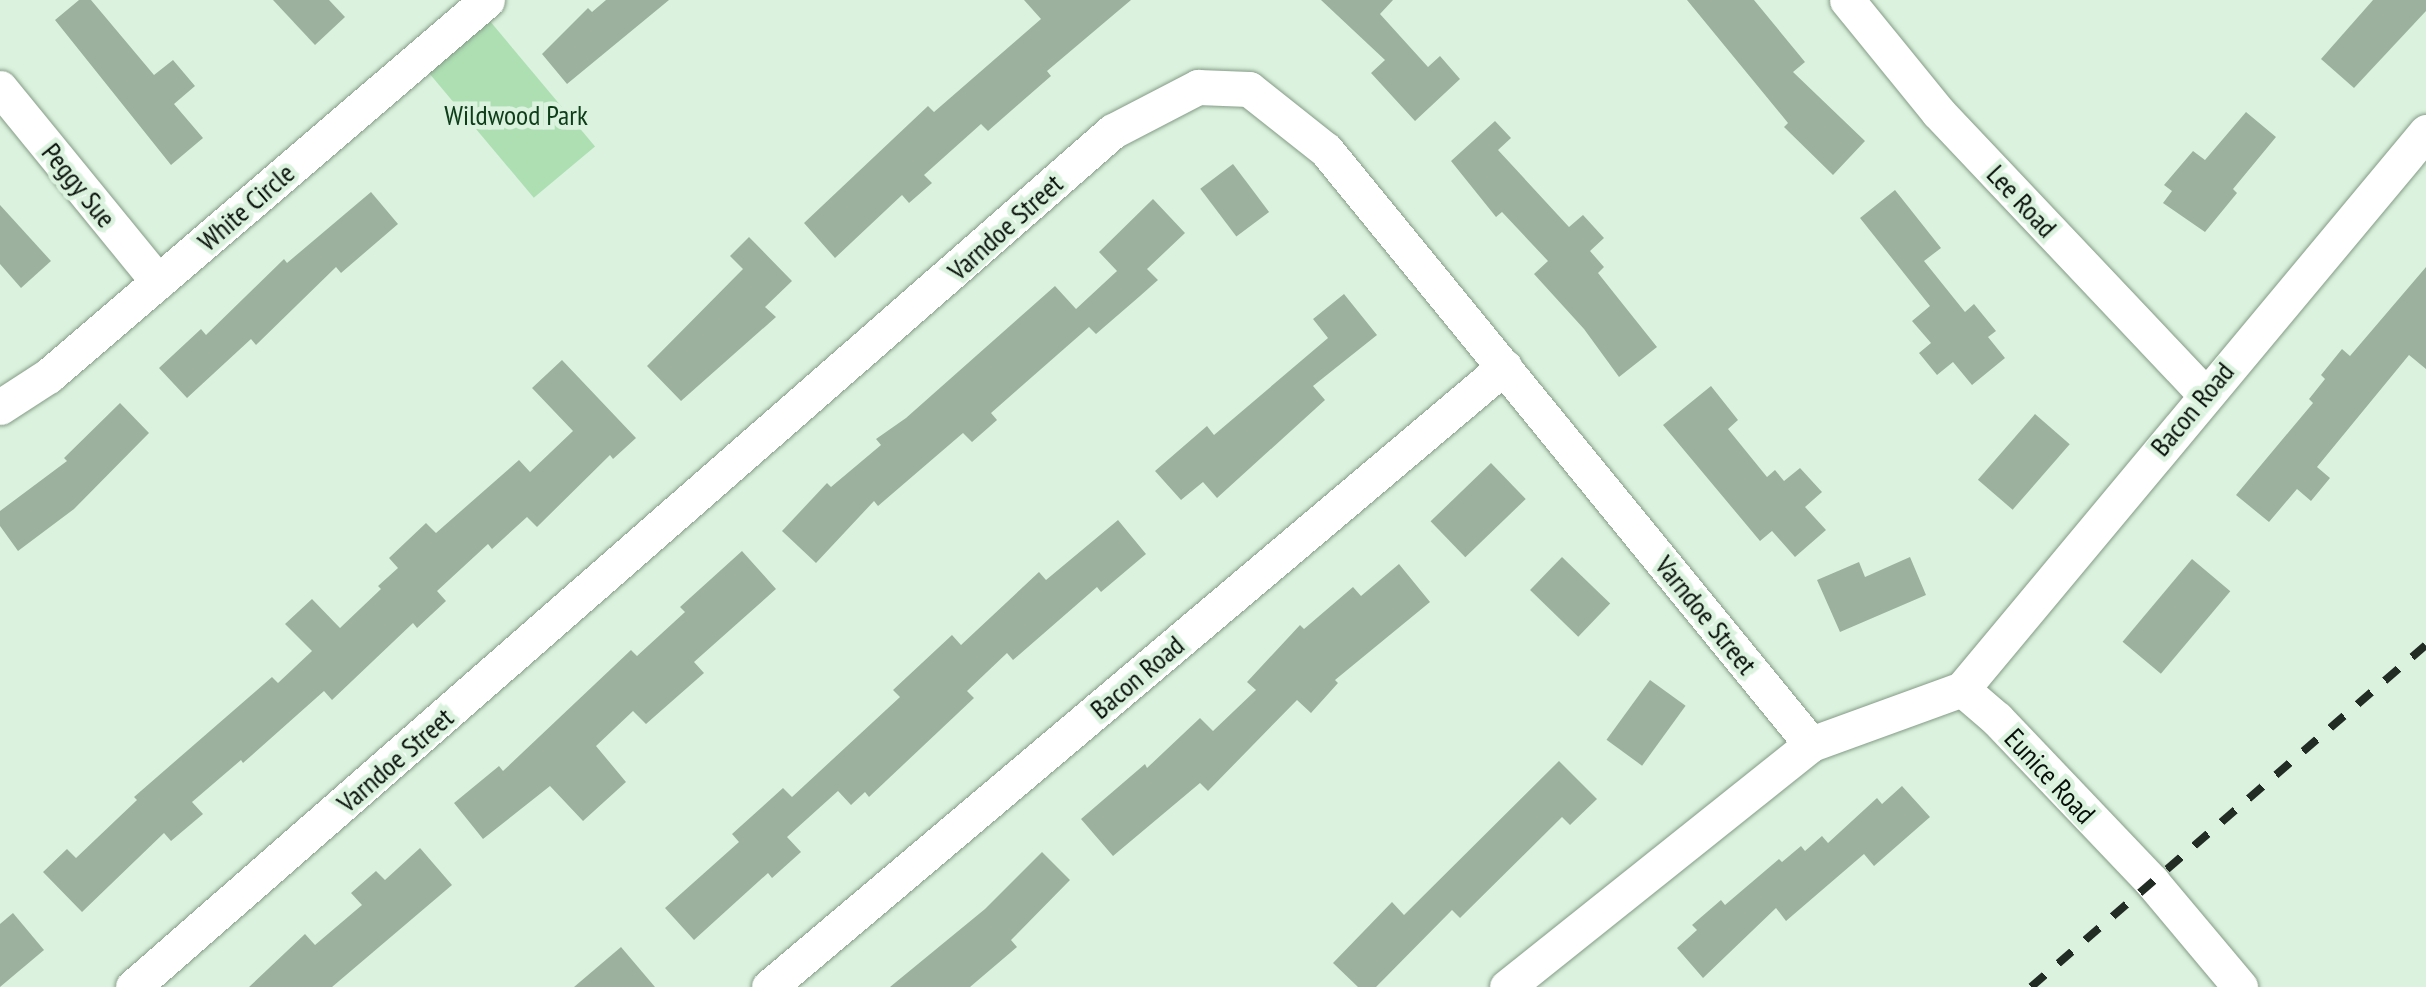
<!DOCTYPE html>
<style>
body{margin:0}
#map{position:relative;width:2426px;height:987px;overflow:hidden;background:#dbf3de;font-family:"PT Sans Narrow",sans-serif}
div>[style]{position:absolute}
.green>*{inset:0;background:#addfb3;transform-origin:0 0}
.building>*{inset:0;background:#9cb29e;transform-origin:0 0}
.roads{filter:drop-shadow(0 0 2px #859b87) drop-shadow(0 0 2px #859b87)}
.minor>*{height:35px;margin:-17.5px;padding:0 17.5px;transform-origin:17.5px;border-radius:17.5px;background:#fff}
.rail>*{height:8px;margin-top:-4px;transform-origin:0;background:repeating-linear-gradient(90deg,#222c24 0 18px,transparent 0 36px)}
span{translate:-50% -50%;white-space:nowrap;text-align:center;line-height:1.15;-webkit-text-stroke:9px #dbf3de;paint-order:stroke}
.park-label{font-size:28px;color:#0d3d19}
.street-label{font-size:28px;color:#081009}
</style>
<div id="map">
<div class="green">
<div style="left:489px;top:20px;width:165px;height:80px;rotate:50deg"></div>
</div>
<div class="building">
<div style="clip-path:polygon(79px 0,91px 0,154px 75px,173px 60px,195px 86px,174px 104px,203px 138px,171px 165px,55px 20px)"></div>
<div style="clip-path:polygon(273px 0,329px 0,345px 17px,315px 45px)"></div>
<div style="clip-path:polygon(606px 0,669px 0,567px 84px,542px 54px,588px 8px,592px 12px)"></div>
<div style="clip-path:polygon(1024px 0,1131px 0,1047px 71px,1051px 76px,988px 131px,981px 124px,924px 175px,932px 183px,909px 203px,902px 195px,835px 258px,804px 223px,928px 106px,934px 112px,1041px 19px)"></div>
<div style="clip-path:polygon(1321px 0,1393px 0,1380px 14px,1428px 67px,1440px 56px,1460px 79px,1415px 121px,1371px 73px,1385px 60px)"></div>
<div style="clip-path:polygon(1687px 0,1754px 0,1805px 62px,1793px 72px,1865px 141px,1833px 175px,1784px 127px,1788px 123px)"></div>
<div style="clip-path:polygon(2373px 0,2426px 0,2426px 11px,2354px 88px,2321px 59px)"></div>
<div style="clip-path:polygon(2246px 112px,2276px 137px,2233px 189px,2237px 193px,2205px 232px,2163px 203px,2172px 191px,2164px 185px,2193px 151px,2205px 160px)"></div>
<div style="clip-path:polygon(1495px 121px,1511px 138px,1498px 150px,1569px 227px,1583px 215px,1604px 238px,1590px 251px,1604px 267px,1598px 273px,1657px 347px,1619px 377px,1584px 329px,1534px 274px,1548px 261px,1502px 212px,1496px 217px,1451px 161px)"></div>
<div style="left:1233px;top:164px;width:60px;height:41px;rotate:53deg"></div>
<div style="clip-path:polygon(1895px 190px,1941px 248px,1924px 261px,1965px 312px,1974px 304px,1996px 331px,1988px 337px,2005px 358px,1972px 385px,1953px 362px,1937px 375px,1919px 353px,1931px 343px,1912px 321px,1930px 306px,1860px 218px)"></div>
<div style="clip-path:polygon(371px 192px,398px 224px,341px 273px,336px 267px,256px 345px,251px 339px,187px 398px,159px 368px,201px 329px,206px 335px,284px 259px,287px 263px)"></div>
<div style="clip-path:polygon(1153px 199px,1185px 233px,1147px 269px,1158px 280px,1140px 296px,1096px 334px,1089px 327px,991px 413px,997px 420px,972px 442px,963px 433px,878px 506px,874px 501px,816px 563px,782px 531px,827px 483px,831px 487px,881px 445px,876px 439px,906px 418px,1055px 286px,1076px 309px,1117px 271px,1099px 252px)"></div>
<div style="clip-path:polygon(0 205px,51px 261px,21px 288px,0 264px)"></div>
<div style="clip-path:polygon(749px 237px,792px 281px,765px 307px,776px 317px,681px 401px,647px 366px,743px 269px,730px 256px)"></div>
<div style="clip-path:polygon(2426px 267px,2426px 369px,2409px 355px,2317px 467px,2330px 478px,2311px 501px,2297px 489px,2269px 522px,2236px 495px,2313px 403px,2309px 399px,2325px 379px,2321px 375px,2342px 349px,2350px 356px)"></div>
<div style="clip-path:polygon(1344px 294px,1377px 335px,1313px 386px,1325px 400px,1217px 498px,1203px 482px,1181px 500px,1155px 471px,1207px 426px,1214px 435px,1328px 338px,1313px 319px)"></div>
<div style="clip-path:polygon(562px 360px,636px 438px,613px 459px,610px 455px,537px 527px,527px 517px,492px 549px,488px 544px,437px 591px,446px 601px,417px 628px,413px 623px,332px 700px,324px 691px,243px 763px,241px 760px,192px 802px,203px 814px,171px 841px,164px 833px,82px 912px,43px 872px,67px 849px,76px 858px,137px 800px,134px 797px,272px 677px,278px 683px,312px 651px,285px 624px,312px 599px,340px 628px,381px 589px,378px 586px,398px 568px,389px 558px,426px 523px,436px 533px,519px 460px,530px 472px,573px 431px,532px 388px)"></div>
<div style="clip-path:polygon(1711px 386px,1738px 420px,1728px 429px,1767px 477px,1775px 470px,1784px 481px,1800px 468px,1822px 492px,1805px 507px,1826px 530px,1795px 557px,1772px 531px,1760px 541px,1663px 425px)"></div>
<div style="clip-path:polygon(120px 403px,149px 433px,74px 509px,18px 551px,0 526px,0 511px,67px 461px,64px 458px)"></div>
<div style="left:2035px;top:414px;width:46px;height:87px;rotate:41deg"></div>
<div style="left:1491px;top:463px;width:50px;height:84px;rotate:46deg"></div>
<div style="clip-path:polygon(1118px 520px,1146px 554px,1101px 592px,1097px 587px,1013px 660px,1007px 653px,967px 691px,974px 698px,869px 797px,865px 792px,851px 805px,838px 791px,787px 837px,801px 852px,772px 878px,768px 873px,694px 940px,665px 908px,739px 842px,732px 834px,783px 788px,792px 797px,900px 697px,893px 690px,952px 635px,961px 645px,1039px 572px,1046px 580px)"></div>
<div style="clip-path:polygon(742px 551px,776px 589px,694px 662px,704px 673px,646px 724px,633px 711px,596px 746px,626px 782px,583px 821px,550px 786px,483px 839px,454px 803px,499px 766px,503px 771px,631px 650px,637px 656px,685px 612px,680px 607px)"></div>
<div style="left:1562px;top:557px;width:67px;height:46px;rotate:44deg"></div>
<div style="clip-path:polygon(1910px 557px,1926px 595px,1840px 632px,1817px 580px,1859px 562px,1865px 577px)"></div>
<div style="left:2192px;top:559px;width:50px;height:108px;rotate:40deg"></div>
<div style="clip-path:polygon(1399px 564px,1430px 602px,1335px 680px,1338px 683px,1311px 713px,1297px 700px,1208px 791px,1200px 783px,1113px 856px,1081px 819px,1145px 764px,1147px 768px,1200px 718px,1213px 731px,1256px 690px,1247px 682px,1300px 625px,1304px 629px,1353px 587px,1361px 596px)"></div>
<div style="left:1650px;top:680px;width:44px;height:74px;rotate:36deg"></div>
<div style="clip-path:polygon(1559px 761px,1597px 799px,1570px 825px,1562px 817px,1460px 918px,1452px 910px,1376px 987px,1358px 987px,1333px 963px,1392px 902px,1404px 915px)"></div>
<div style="clip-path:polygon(1902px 786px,1930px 817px,1874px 866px,1864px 854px,1786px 921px,1776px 908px,1703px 978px,1677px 948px,1697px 930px,1692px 925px,1721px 900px,1725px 905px,1779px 859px,1782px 862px,1801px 846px,1805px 851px,1822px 836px,1828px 843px,1877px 798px,1882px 804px)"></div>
<div style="clip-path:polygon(420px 848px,452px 885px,332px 987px,249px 987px,305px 934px,315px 945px,362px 905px,351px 893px,376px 871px,385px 880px)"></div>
<div style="clip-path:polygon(1042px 852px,1070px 880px,1011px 940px,1017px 947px,970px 987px,890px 987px,985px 909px)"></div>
<div style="clip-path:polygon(13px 913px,44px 950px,0 987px,0 924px)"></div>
<div style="clip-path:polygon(621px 947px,655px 987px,574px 987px)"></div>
</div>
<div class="roads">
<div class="minor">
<div style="left:1847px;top:0;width:144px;rotate:50.9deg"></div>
<div style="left:1938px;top:112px;width:388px;rotate:46.6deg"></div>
<div style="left:0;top:88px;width:250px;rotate:50.8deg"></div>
<div style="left:0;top:407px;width:57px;rotate:-32.9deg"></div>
<div style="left:48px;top:376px;width:578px;rotate:-40.58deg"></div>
<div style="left:1962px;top:689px;width:725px;rotate:-50.2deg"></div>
<div style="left:1962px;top:689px;width:46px;rotate:40.6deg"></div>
<div style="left:1997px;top:719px;width:225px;rotate:46.4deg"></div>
<div style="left:2152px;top:882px;width:137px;rotate:50deg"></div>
<div style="left:133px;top:987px;width:1301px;rotate:-41.14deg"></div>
<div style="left:1113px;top:131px;width:96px;rotate:-27.4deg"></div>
<div style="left:1198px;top:87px;width:51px;rotate:2.2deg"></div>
<div style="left:1249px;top:89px;width:98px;rotate:38.4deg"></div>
<div style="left:1326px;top:150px;width:767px;rotate:50.77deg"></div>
<div style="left:769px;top:987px;width:962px;rotate:-40.15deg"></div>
<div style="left:1507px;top:987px;width:389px;rotate:-38.6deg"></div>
<div style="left:1811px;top:744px;width:161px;rotate:-20deg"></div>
</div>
</div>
<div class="rail">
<div style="left:2031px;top:987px;width:522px;rotate:-40.89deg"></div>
</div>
<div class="park-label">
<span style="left:516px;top:115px">Wildwood Park</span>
</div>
<div class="street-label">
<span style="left:79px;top:185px;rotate:51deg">Peggy Sue</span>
<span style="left:2022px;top:201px;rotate:47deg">Lee Road</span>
<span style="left:246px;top:207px;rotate:-41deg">White Circle</span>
<span style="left:1005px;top:227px;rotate:-42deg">Varndoe Street</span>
<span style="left:2192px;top:409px;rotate:-50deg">Bacon Road</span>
<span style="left:1706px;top:615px;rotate:51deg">Varndoe Street</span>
<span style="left:1137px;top:677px;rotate:-40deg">Bacon Road</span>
<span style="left:395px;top:760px;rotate:-41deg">Varndoe Street</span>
<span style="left:2050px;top:776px;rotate:47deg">Eunice Road</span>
</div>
</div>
